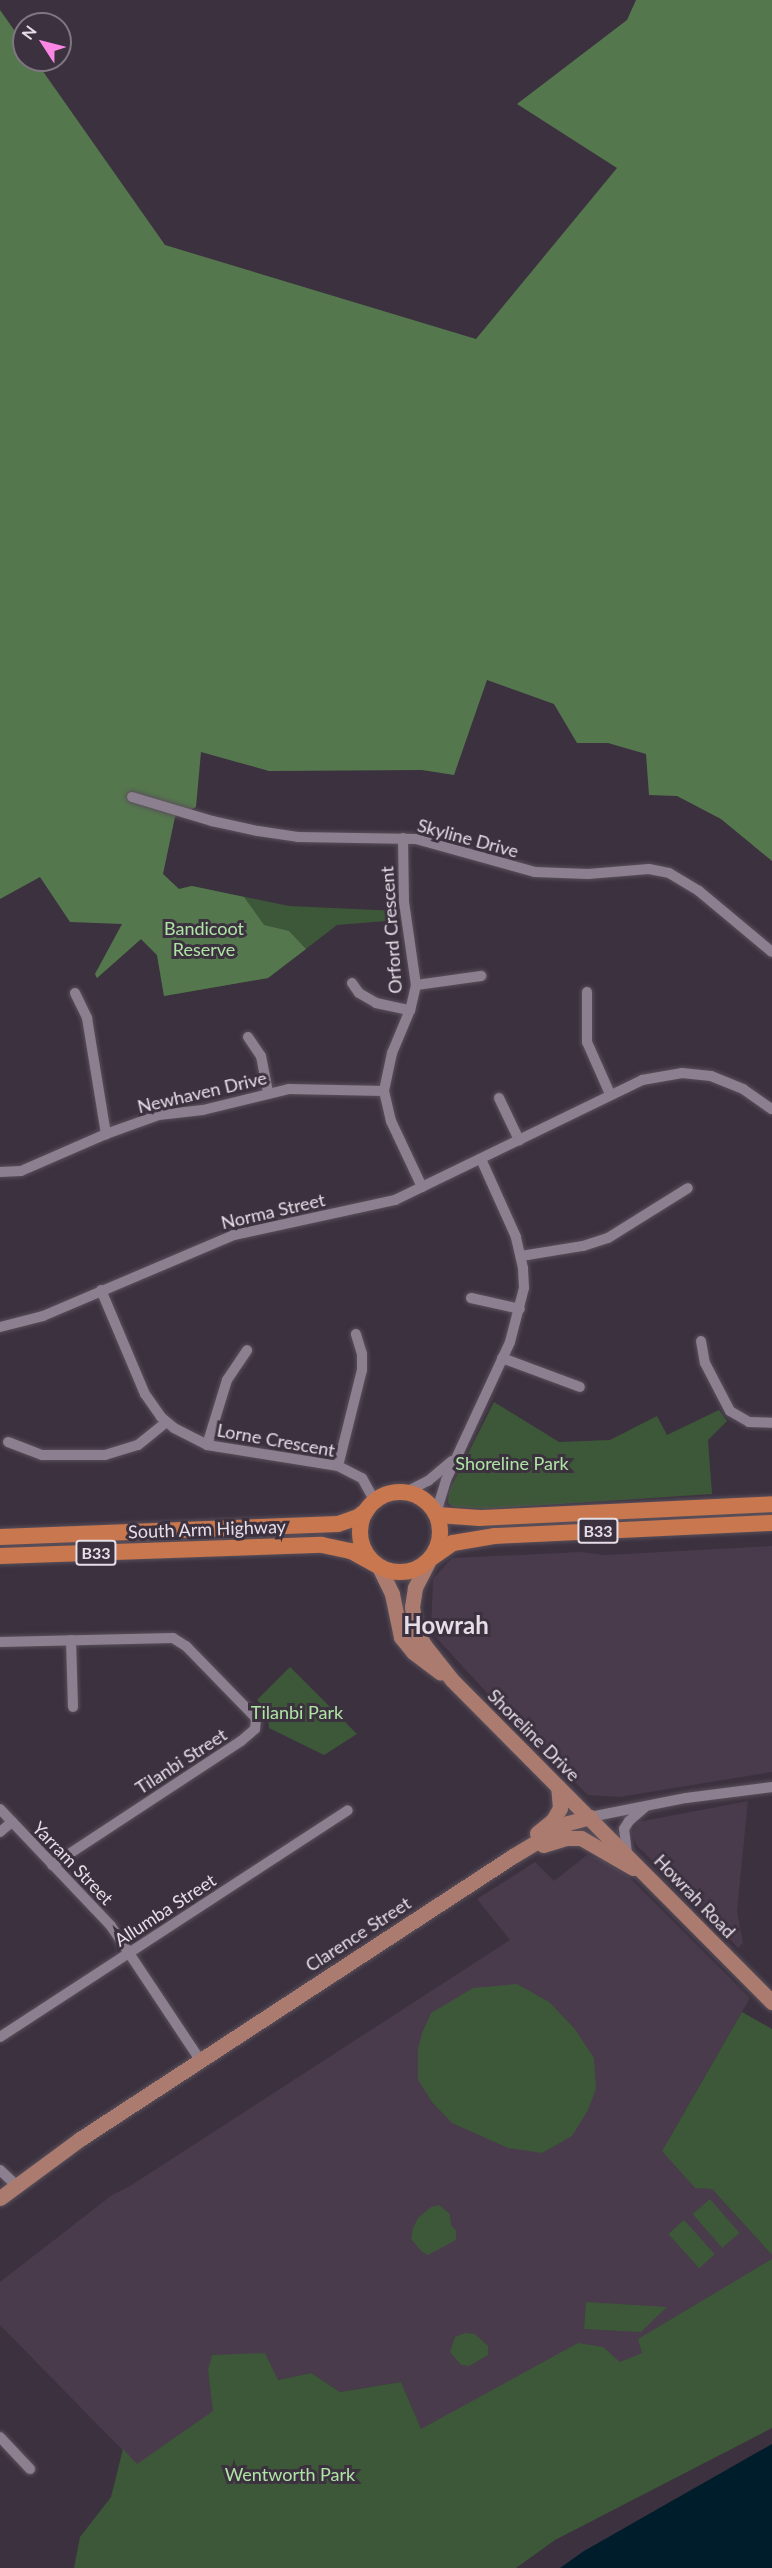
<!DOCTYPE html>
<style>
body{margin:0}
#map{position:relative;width:772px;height:2568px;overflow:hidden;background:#3c313f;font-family:Lato,sans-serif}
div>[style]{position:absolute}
.built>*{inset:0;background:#493a4c}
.green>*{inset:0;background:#3d5838;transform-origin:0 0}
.forest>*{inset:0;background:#55774e}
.water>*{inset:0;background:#001d2b}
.roads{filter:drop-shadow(0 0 2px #59505b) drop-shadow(0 0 2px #59505b)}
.street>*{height:10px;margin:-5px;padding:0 5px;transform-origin:5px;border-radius:5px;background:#8c7f8f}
.secondary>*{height:15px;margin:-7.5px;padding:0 7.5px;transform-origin:7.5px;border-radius:7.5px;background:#aa7b6e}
.primary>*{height:16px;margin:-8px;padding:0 8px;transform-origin:8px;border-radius:8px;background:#c9774e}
.primary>.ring{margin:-8px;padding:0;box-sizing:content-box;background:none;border:16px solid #c9774e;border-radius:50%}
span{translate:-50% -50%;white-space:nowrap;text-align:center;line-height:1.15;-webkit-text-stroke:6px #3c313f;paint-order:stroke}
.shield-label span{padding:2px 4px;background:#3c313f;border:2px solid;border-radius:4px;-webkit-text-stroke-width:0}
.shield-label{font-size:16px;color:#e5dee6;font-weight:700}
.street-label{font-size:18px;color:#e5dee6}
.park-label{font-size:18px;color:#aee5a4}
.district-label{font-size:24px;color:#e5dee6;font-weight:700}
.north{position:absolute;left:12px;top:12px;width:60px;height:60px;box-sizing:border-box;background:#3c313f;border:2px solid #807682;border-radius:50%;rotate:306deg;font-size:16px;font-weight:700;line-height:24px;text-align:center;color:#e5dee6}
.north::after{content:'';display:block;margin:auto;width:21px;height:27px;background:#fc86e3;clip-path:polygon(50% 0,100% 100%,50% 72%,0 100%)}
</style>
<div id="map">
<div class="built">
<div style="clip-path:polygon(772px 1546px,772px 1772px,620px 1797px,588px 1795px,524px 1733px,431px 1632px,433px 1579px,452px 1558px,581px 1552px,605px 1555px)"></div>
<div style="clip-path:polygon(748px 1801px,737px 1911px,743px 1943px,738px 1948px,691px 1898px,637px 1846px,632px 1834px,638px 1822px)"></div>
<div style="clip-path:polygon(587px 1855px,601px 1859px,628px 1876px,750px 1998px,662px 2151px,712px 2189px,772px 2255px,772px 2360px,458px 2521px,401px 2382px,340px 2392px,311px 2373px,278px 2380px,208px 2370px,214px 2411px,137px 2465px,0 2325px,0 2282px,112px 2195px,130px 2186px,510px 1940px,477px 1899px,535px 1862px,554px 1881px)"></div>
</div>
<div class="green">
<div style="clip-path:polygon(129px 844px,179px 889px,192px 886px,289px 906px,398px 911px,398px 920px,337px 925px,268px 978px,164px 996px,157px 955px,141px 939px,97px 978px,95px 974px,123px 924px)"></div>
<div style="clip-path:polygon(494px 1402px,559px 1442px,610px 1440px,657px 1416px,667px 1435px,719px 1410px,727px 1421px,708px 1440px,712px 1494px,486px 1509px,453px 1507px,448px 1503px,449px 1491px)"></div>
<div style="clip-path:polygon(290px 1667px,357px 1734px,324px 1755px,269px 1728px,268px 1711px,257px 1700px)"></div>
<div style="clip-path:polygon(517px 1984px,549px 2002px,575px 2029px,594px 2058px,596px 2089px,588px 2110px,572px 2136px,542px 2153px,508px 2148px,452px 2123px,432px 2102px,418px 2080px,418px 2049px,422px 2033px,431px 2013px,473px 1988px)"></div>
<div style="clip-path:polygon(742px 2012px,772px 2029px,772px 2255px,712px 2189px,695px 2188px,662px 2151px)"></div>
<div style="left:710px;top:2199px;width:45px;height:23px;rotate:49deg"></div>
<div style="clip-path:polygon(439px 2205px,450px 2214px,451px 2225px,456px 2230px,456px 2240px,428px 2255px,422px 2252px,411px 2239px,413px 2228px,418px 2218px,431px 2207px)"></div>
<div style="left:684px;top:2220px;width:46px;height:21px;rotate:48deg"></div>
<div style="clip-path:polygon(772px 2259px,772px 2428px,555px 2540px,516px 2568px,74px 2568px,80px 2537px,111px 2497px,123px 2449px,137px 2464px,213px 2411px,208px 2370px,212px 2355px,265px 2353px,278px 2380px,311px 2373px,340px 2392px,401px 2382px,421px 2429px,578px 2343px,603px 2347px,620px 2362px,642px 2353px,638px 2339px)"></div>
<div style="clip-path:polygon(586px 2302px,667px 2307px,641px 2332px,584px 2329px)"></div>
<div style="clip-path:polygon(465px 2333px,475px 2334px,488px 2346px,488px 2355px,469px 2366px,461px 2365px,450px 2352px,455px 2337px)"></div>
</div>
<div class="forest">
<div style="clip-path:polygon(636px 0,772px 0,772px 861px,721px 819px,677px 796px,649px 795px,646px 754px,608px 743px,577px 743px,554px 704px,487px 680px,454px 775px,422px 770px,269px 771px,201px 752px,196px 807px,175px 817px,163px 874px,179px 889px,192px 886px,244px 897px,264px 925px,289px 931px,306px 949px,268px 978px,164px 996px,157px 955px,141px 939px,97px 978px,95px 974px,122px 924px,70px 922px,40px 877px,0 899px,0 10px,24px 44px,24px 60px,35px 60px,165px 245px,476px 339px,617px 168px,517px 104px,627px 20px)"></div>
</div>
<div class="water">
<div style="clip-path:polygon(772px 2444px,772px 2568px,560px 2568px,584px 2551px)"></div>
</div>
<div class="roads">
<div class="street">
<div style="left:132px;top:797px;width:84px;rotate:16.7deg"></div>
<div style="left:212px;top:821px;width:47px;rotate:12.3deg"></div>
<div style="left:258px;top:831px;width:40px;rotate:8.5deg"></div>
<div style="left:298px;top:837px;width:118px;rotate:1deg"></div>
<div style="left:416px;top:839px;width:123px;rotate:15.5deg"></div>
<div style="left:535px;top:872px;width:53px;rotate:2.2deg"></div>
<div style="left:588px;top:874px;width:61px;rotate:-4.7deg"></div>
<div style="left:649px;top:869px;width:20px;rotate:11deg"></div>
<div style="left:669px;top:873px;width:35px;rotate:31deg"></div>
<div style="left:699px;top:891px;width:95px;rotate:39.9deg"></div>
<div style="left:403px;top:838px;width:64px;rotate:89.1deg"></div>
<div style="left:404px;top:902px;width:84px;rotate:81.8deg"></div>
<div style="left:416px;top:985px;width:26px;rotate:103deg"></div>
<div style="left:410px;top:1010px;width:47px;rotate:112.7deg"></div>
<div style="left:392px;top:1053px;width:39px;rotate:102deg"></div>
<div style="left:384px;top:1091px;width:31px;rotate:77deg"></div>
<div style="left:391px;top:1121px;width:73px;rotate:64.8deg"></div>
<div style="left:352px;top:983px;width:12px;rotate:55deg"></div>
<div style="left:359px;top:993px;width:20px;rotate:30deg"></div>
<div style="left:376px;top:1003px;width:35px;rotate:12deg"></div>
<div style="left:416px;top:985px;width:66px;rotate:-7.9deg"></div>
<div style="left:587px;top:992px;width:50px;rotate:90deg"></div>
<div style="left:587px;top:1042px;width:57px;rotate:66.1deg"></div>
<div style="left:75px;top:993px;width:28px;rotate:64deg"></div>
<div style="left:87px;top:1018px;width:118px;rotate:80.7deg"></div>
<div style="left:248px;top:1037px;width:23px;rotate:56deg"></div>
<div style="left:261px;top:1056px;width:38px;rotate:79deg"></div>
<div style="left:499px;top:1098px;width:47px;rotate:64.5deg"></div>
<div style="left:0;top:1172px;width:21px;rotate:-3deg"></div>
<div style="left:21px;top:1171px;width:93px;rotate:-23.5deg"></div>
<div style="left:106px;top:1134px;width:56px;rotate:-19.7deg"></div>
<div style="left:159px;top:1115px;width:44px;rotate:-6.5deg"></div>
<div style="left:203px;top:1110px;width:89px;rotate:-13.7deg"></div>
<div style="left:289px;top:1089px;width:95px;rotate:1.2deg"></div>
<div style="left:521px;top:1256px;width:63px;rotate:-9.2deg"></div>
<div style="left:583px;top:1246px;width:26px;rotate:-18deg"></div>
<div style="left:608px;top:1238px;width:94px;rotate:-32deg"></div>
<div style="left:101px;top:1290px;width:113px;rotate:67.1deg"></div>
<div style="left:145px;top:1394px;width:28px;rotate:55deg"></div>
<div style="left:161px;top:1417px;width:17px;rotate:40deg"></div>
<div style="left:174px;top:1428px;width:37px;rotate:27deg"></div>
<div style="left:207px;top:1445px;width:133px;rotate:9.1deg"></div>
<div style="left:338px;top:1466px;width:27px;rotate:27deg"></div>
<div style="left:362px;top:1478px;width:26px;rotate:61deg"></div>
<div style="left:471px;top:1298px;width:50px;rotate:12.7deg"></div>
<div style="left:0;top:1327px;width:44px;rotate:-14.3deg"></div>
<div style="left:43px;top:1316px;width:207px;rotate:-23deg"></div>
<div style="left:234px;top:1235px;width:165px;rotate:-12.3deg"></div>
<div style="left:395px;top:1200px;width:275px;rotate:-25.9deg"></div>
<div style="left:642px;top:1080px;width:41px;rotate:-9.9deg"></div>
<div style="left:682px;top:1073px;width:29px;rotate:6deg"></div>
<div style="left:711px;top:1076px;width:35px;rotate:22deg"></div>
<div style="left:743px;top:1089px;width:35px;rotate:35deg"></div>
<div style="left:701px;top:1341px;width:22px;rotate:80deg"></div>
<div style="left:705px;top:1363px;width:54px;rotate:62.5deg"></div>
<div style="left:730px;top:1411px;width:22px;rotate:30deg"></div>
<div style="left:749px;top:1422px;width:23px;rotate:2deg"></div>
<div style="left:502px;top:1358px;width:83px;rotate:20.4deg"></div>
<div style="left:8px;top:1442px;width:36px;rotate:21deg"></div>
<div style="left:42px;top:1455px;width:63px"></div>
<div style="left:105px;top:1455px;width:34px;rotate:-17deg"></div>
<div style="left:138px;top:1445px;width:36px;rotate:-39deg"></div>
<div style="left:207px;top:1445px;width:68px;rotate:-72.9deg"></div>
<div style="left:227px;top:1380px;width:36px;rotate:-56deg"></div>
<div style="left:338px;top:1466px;width:99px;rotate:-76deg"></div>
<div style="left:362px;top:1370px;width:16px;rotate:-90deg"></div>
<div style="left:362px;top:1354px;width:21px;rotate:-107deg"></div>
<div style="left:406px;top:1492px;width:25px;rotate:-27deg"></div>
<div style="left:428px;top:1481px;width:31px;rotate:-40deg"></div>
<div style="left:436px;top:1513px;width:34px;rotate:-73deg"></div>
<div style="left:446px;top:1480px;width:152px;rotate:-65.1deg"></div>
<div style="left:510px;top:1342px;width:56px;rotate:-75.5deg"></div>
<div style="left:524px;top:1288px;width:20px;rotate:-93deg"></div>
<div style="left:523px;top:1268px;width:32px;rotate:-103deg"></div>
<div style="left:516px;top:1237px;width:85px;rotate:-114.2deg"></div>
<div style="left:71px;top:1640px;width:67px;rotate:88.3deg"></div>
<div style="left:0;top:1642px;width:173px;rotate:-1.3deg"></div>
<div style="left:173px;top:1638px;width:15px;rotate:32deg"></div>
<div style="left:186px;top:1646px;width:100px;rotate:45.8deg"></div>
<div style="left:256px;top:1718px;width:11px;rotate:95deg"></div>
<div style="left:255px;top:1729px;width:18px;rotate:139deg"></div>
<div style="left:241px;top:1741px;width:226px;rotate:146.7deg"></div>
<div style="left:0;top:1809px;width:161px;rotate:46.5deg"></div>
<div style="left:111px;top:1926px;width:161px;rotate:56.4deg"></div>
<div style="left:590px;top:1817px;width:98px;rotate:-11.2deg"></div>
<div style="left:686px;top:1798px;width:87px;rotate:-7.3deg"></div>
<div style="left:0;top:1832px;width:16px;rotate:-40deg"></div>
<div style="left:627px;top:1853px;width:24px;rotate:-97deg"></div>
<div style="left:624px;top:1829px;width:9px;rotate:-58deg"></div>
<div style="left:629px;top:1821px;width:21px;rotate:-41deg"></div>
<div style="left:0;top:2037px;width:415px;rotate:-33.1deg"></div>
<div style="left:0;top:2170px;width:22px;rotate:43deg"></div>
<div style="left:0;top:2437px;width:44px;rotate:46.8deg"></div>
</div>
<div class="secondary">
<div style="left:429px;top:1560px;width:31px;rotate:117deg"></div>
<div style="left:415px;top:1588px;width:19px;rotate:99deg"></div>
<div style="left:412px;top:1607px;width:24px;rotate:81deg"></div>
<div style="left:416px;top:1631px;width:17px;rotate:59deg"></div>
<div style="left:425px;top:1646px;width:43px;rotate:51.5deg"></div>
<div style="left:452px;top:1680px;width:454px;rotate:45.2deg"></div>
<div style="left:379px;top:1567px;width:30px;rotate:64deg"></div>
<div style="left:392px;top:1594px;width:44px;rotate:78.2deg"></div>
<div style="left:401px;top:1637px;width:19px;rotate:51deg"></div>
<div style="left:413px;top:1652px;width:34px;rotate:37deg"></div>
<div style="left:537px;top:1833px;width:21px;rotate:-39deg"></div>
<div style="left:553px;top:1820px;width:14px;rotate:-60deg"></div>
<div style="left:560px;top:1808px;width:21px;rotate:-95deg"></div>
<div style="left:543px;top:1845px;width:24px;rotate:-17deg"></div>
<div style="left:566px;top:1838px;width:15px"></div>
<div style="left:581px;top:1838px;width:60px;rotate:30deg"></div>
<div style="left:0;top:2198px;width:99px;rotate:-36.4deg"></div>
<div style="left:80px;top:2139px;width:517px;rotate:-33.17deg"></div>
<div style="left:513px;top:1856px;width:64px;rotate:-31deg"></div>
<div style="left:568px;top:1823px;width:23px;rotate:-15deg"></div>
</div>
<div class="primary">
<div class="ring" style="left:360px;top:1492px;width:64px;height:64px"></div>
<div style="left:437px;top:1515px;width:43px;rotate:4deg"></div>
<div style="left:480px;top:1518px;width:292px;rotate:-2.7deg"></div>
<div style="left:0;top:1537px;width:338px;rotate:-2.2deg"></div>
<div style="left:338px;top:1524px;width:21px;rotate:-19deg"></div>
<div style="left:358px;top:1517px;width:11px;rotate:-38deg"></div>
<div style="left:0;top:1556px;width:322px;rotate:-2deg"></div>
<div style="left:322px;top:1545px;width:30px;rotate:12deg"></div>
<div style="left:351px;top:1551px;width:29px;rotate:29deg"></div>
<div style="left:430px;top:1559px;width:28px;rotate:-35deg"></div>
<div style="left:453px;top:1543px;width:43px;rotate:-9.5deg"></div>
<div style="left:495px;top:1536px;width:277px;rotate:-2.7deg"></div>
</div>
</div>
<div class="shield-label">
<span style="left:598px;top:1531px">B33</span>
<span style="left:96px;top:1553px">B33</span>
</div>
<div class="street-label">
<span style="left:468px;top:838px;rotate:15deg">Skyline Drive</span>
<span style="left:391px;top:930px;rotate:-94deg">Orford Crescent</span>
<span style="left:202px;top:1092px;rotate:-13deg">Newhaven Drive</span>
<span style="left:273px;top:1211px;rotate:-13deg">Norma Street</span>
<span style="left:276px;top:1440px;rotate:10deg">Lorne Crescent</span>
<span style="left:207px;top:1529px;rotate:-2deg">South Arm Highway</span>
<span style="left:534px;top:1735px;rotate:45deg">Shoreline Drive</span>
<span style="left:181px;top:1761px;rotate:-33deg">Tilanbi Street</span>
<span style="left:73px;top:1863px;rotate:46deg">Yarram Street</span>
<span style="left:695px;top:1896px;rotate:46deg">Howrah Road</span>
<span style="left:165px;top:1910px;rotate:-33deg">Allumba Street</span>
<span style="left:358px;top:1934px;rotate:-33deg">Clarence Street</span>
</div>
<div class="park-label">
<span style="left:204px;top:939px">Bandicoot<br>Reserve</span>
<span style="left:512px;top:1463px">Shoreline Park</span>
<span style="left:297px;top:1712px">Tilanbi Park</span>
<span style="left:290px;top:2474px">Wentworth Park</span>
</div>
<div class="district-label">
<span style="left:446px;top:1625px">Howrah</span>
</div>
<div class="north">N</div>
</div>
